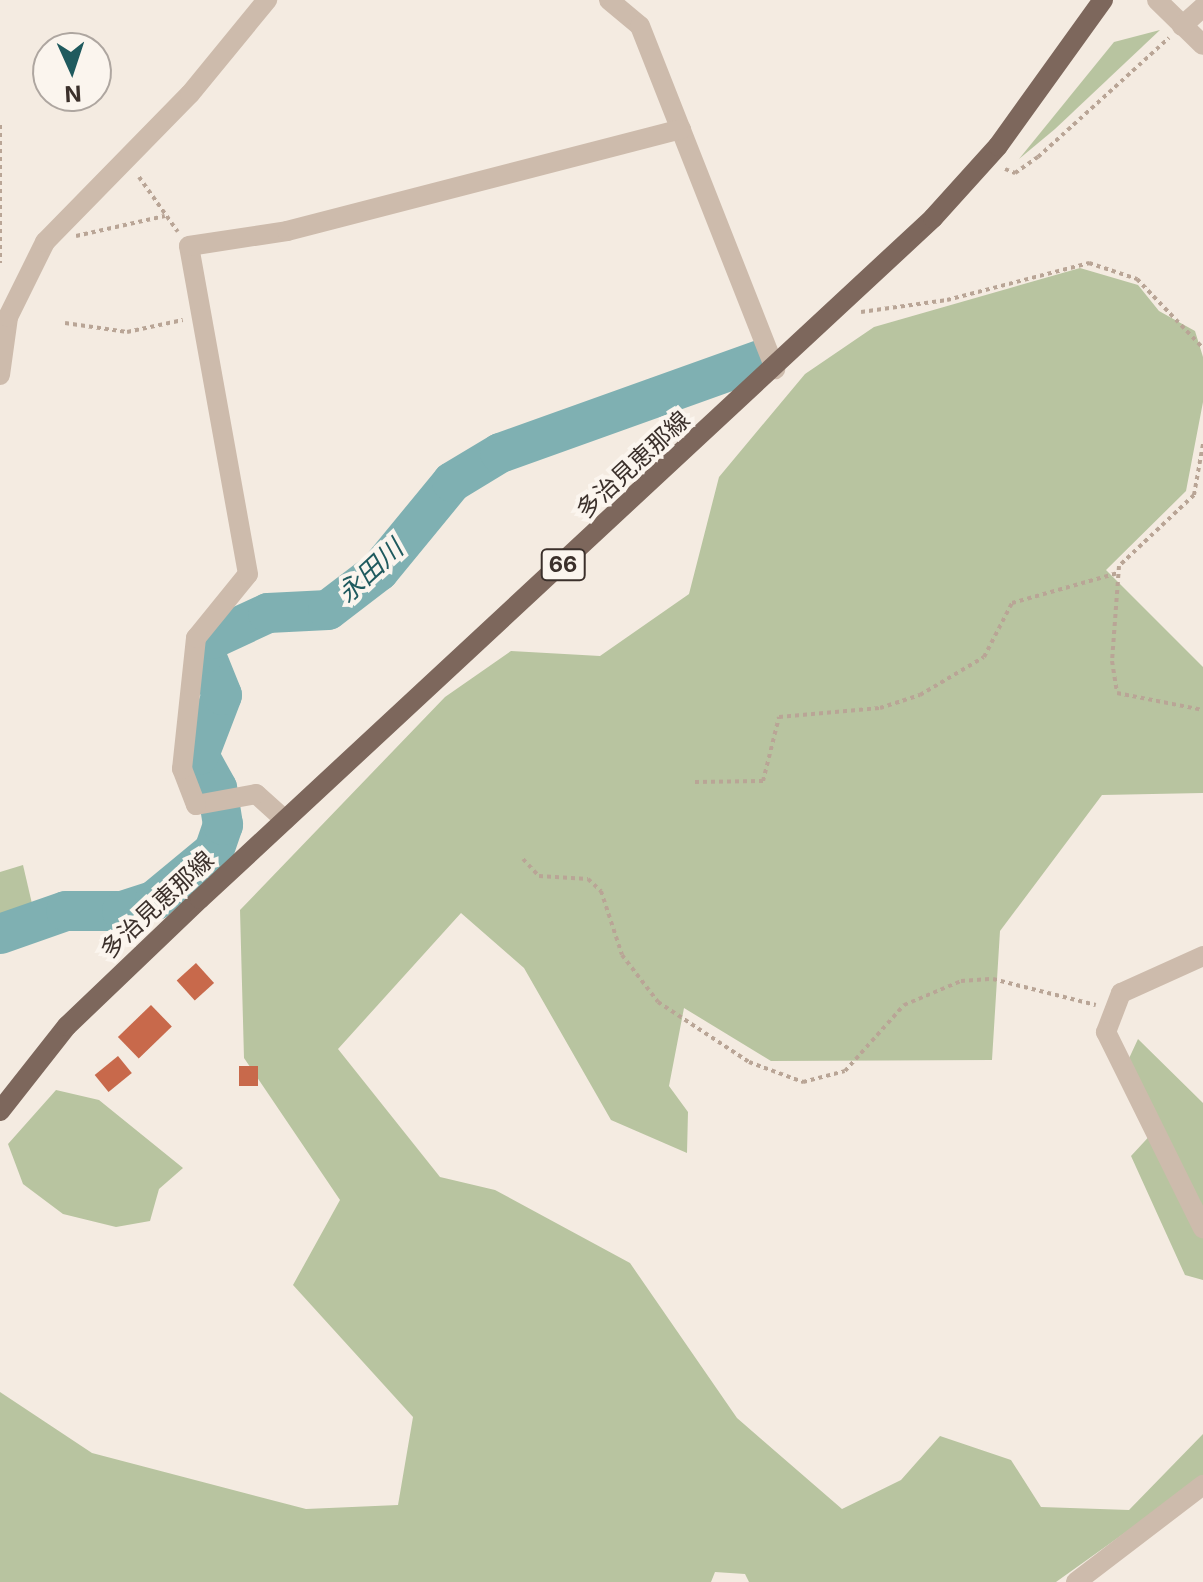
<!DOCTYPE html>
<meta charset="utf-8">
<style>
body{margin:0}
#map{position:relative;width:1203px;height:1582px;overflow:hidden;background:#f4ebe1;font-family:Inter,"Noto Sans JP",sans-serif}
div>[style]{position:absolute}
.green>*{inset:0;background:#b8c4a0}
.river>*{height:40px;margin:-20px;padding:0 20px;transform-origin:20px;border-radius:20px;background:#7fb0b2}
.building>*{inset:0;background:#c8694b;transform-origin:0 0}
.path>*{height:4px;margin-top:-2px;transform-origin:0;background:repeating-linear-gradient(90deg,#b9a596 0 4px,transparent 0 8px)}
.minor>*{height:20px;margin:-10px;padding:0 10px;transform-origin:10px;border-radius:10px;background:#cdbbac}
.major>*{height:20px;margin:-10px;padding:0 10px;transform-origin:10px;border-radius:10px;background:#7d675c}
span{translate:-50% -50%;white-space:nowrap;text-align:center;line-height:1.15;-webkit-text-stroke:8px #fbf5ee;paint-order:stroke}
.shield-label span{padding:2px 6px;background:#fbf5ee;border:2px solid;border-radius:6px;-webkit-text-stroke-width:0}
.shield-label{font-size:22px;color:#3b302b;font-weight:700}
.street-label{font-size:24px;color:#3b302b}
.water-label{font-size:26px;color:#1f5a5e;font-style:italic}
.north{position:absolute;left:32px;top:32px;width:80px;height:80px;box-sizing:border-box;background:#fbf5ee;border:2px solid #aea6a0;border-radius:50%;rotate:177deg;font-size:22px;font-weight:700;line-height:32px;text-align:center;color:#3b302b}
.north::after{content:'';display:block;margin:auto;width:28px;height:36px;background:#1f5a5e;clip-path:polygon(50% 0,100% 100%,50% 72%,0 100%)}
</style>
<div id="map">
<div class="green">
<div style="clip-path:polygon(1160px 30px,1055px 129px,1019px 159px,1114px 42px)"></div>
<div style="clip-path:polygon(1080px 268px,1138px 285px,1159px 311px,1195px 331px,1203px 357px,1203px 402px,1186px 491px,1106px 570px,1203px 667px,1203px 793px,1102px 795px,1000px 931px,992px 1060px,771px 1061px,684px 1008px,669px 1086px,688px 1112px,687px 1153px,611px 1120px,524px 968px,461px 913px,338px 1049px,440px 1177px,495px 1190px,630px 1263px,737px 1418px,842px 1509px,901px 1480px,940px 1436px,1011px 1460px,1041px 1507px,1129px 1510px,1203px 1434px,1203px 1477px,1056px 1582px,749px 1582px,745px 1574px,715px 1572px,711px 1582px,0 1582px,0 1392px,92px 1453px,306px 1509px,398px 1505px,413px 1417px,293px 1285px,340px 1200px,244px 1058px,240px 910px,445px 697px,511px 651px,600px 656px,689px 594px,719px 477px,805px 374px,874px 327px)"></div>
<div style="clip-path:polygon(23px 865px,33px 908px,0 923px,0 872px)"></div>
<div style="clip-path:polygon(1138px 1039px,1203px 1103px,1203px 1280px,1185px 1275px,1131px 1156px,1156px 1129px,1125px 1067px)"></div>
<div style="clip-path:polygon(56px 1090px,99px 1100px,183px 1168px,159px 1189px,150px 1221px,116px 1227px,63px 1214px,23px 1184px,8px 1144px)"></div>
</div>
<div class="river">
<div style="left:0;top:934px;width:70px;rotate:-19.2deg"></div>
<div style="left:66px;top:911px;width:56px"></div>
<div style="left:122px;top:911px;width:35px;rotate:-18deg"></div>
<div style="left:155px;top:900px;width:77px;rotate:-39.7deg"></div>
<div style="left:214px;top:851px;width:28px;rotate:-71deg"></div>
<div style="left:223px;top:825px;width:37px;rotate:-99deg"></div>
<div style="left:217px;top:788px;width:38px;rotate:-119deg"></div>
<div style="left:199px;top:755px;width:64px;rotate:-69deg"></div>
<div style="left:222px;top:695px;width:45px;rotate:-112deg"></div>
<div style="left:205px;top:653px;width:16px;rotate:-63deg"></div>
<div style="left:212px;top:639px;width:62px;rotate:-24.9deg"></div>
<div style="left:268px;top:613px;width:60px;rotate:-2.9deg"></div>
<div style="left:328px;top:610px;width:64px;rotate:-37.4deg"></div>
<div style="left:379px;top:571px;width:115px;rotate:-50.6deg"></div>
<div style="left:452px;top:482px;width:56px;rotate:-31.1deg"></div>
<div style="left:500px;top:453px;width:276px;rotate:-19.7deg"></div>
</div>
<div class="building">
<div style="left:196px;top:963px;width:27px;height:26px;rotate:48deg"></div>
<div style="left:151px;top:1005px;width:30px;height:46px;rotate:46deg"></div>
<div style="left:118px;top:1056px;width:22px;height:30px;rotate:51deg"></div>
<div style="left:239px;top:1066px;width:19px;height:20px"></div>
</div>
<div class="path">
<div style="left:0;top:125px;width:138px;rotate:90deg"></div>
<div style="left:1005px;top:169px;width:11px;rotate:22deg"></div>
<div style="left:1015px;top:173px;width:28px;rotate:-35deg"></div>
<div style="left:1038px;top:157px;width:177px;rotate:-42.3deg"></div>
<div style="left:139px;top:177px;width:67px;rotate:54.7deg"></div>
<div style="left:76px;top:236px;width:91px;rotate:-12.7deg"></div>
<div style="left:861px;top:312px;width:87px;rotate:-7.9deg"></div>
<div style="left:947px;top:300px;width:147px;rotate:-14.6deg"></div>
<div style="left:1089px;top:263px;width:51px;rotate:18.4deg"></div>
<div style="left:1137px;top:279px;width:95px;rotate:46.3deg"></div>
<div style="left:65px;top:323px;width:63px;rotate:8.3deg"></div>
<div style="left:127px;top:332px;width:57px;rotate:-12.1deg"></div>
<div style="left:1203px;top:444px;width:52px;rotate:100deg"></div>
<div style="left:1194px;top:495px;width:103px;rotate:136.6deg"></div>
<div style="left:1119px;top:566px;width:95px;rotate:94.2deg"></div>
<div style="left:1112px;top:661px;width:32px;rotate:81deg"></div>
<div style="left:1117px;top:693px;width:88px;rotate:11.2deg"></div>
<div style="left:695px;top:782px;width:68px;rotate:-0.8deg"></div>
<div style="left:763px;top:781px;width:66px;rotate:-76deg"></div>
<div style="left:779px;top:717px;width:101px;rotate:-5.1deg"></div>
<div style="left:880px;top:708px;width:42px;rotate:-18deg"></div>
<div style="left:920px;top:695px;width:74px;rotate:-30.7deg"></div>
<div style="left:984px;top:657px;width:61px;rotate:-62.6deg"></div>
<div style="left:1012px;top:603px;width:110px;rotate:-15.8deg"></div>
<div style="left:523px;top:859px;width:23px;rotate:47deg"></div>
<div style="left:539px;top:876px;width:49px;rotate:3.5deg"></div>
<div style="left:588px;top:879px;width:18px;rotate:43deg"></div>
<div style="left:601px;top:891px;width:67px;rotate:71.8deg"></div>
<div style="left:622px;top:955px;width:59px;rotate:52.5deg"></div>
<div style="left:658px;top:1002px;width:109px;rotate:33.4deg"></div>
<div style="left:749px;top:1062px;width:58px;rotate:20.3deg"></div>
<div style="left:803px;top:1082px;width:43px;rotate:-14.7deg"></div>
<div style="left:845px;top:1071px;width:89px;rotate:-48.2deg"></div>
<div style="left:904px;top:1005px;width:62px;rotate:-22.8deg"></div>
<div style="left:961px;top:981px;width:32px;rotate:-4deg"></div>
<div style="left:993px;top:979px;width:106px;rotate:14.2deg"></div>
</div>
<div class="minor">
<div style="left:609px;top:0;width:40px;rotate:40deg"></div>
<div style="left:640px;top:26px;width:369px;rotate:68.5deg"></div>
<div style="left:1157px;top:0;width:64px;rotate:44.4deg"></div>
<div style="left:1182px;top:26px;width:28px;rotate:-42deg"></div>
<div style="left:0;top:375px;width:59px;rotate:-82.1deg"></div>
<div style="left:8px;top:317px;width:84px;rotate:-63.7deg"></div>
<div style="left:45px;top:242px;width:207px;rotate:-45.6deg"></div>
<div style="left:190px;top:94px;width:122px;rotate:-50.7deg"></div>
<div style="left:285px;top:820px;width:39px;rotate:-138deg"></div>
<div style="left:256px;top:794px;width:61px;rotate:169.6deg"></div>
<div style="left:196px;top:805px;width:39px;rotate:-111deg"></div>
<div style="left:182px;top:769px;width:132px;rotate:-83.9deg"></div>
<div style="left:196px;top:638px;width:82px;rotate:-50.9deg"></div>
<div style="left:248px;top:574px;width:333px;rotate:-100.2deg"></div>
<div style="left:189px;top:246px;width:99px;rotate:-8.7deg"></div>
<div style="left:287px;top:231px;width:407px;rotate:-14.5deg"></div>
<div style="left:1203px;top:956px;width:90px;rotate:155.7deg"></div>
<div style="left:1121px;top:993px;width:42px;rotate:111deg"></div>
<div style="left:1106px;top:1032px;width:219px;rotate:63.7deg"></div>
<div style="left:1076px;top:1582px;width:160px;rotate:-37.4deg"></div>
</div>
<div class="major">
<div style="left:0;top:1111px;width:108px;rotate:-51.8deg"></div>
<div style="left:67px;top:1026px;width:184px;rotate:-43.7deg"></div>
<div style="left:200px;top:899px;width:1001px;rotate:-42.89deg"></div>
<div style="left:933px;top:218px;width:97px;rotate:-47.9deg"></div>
<div style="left:998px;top:146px;width:180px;rotate:-54.3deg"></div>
</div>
<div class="shield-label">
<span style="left:563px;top:565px">66</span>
</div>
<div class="street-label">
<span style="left:633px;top:465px;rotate:-43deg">多治見恵那線</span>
<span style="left:157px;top:905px;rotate:-43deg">多治見恵那線</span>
</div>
<div class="water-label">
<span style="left:370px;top:571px;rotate:-43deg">永田川</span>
</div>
<div class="north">N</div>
</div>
